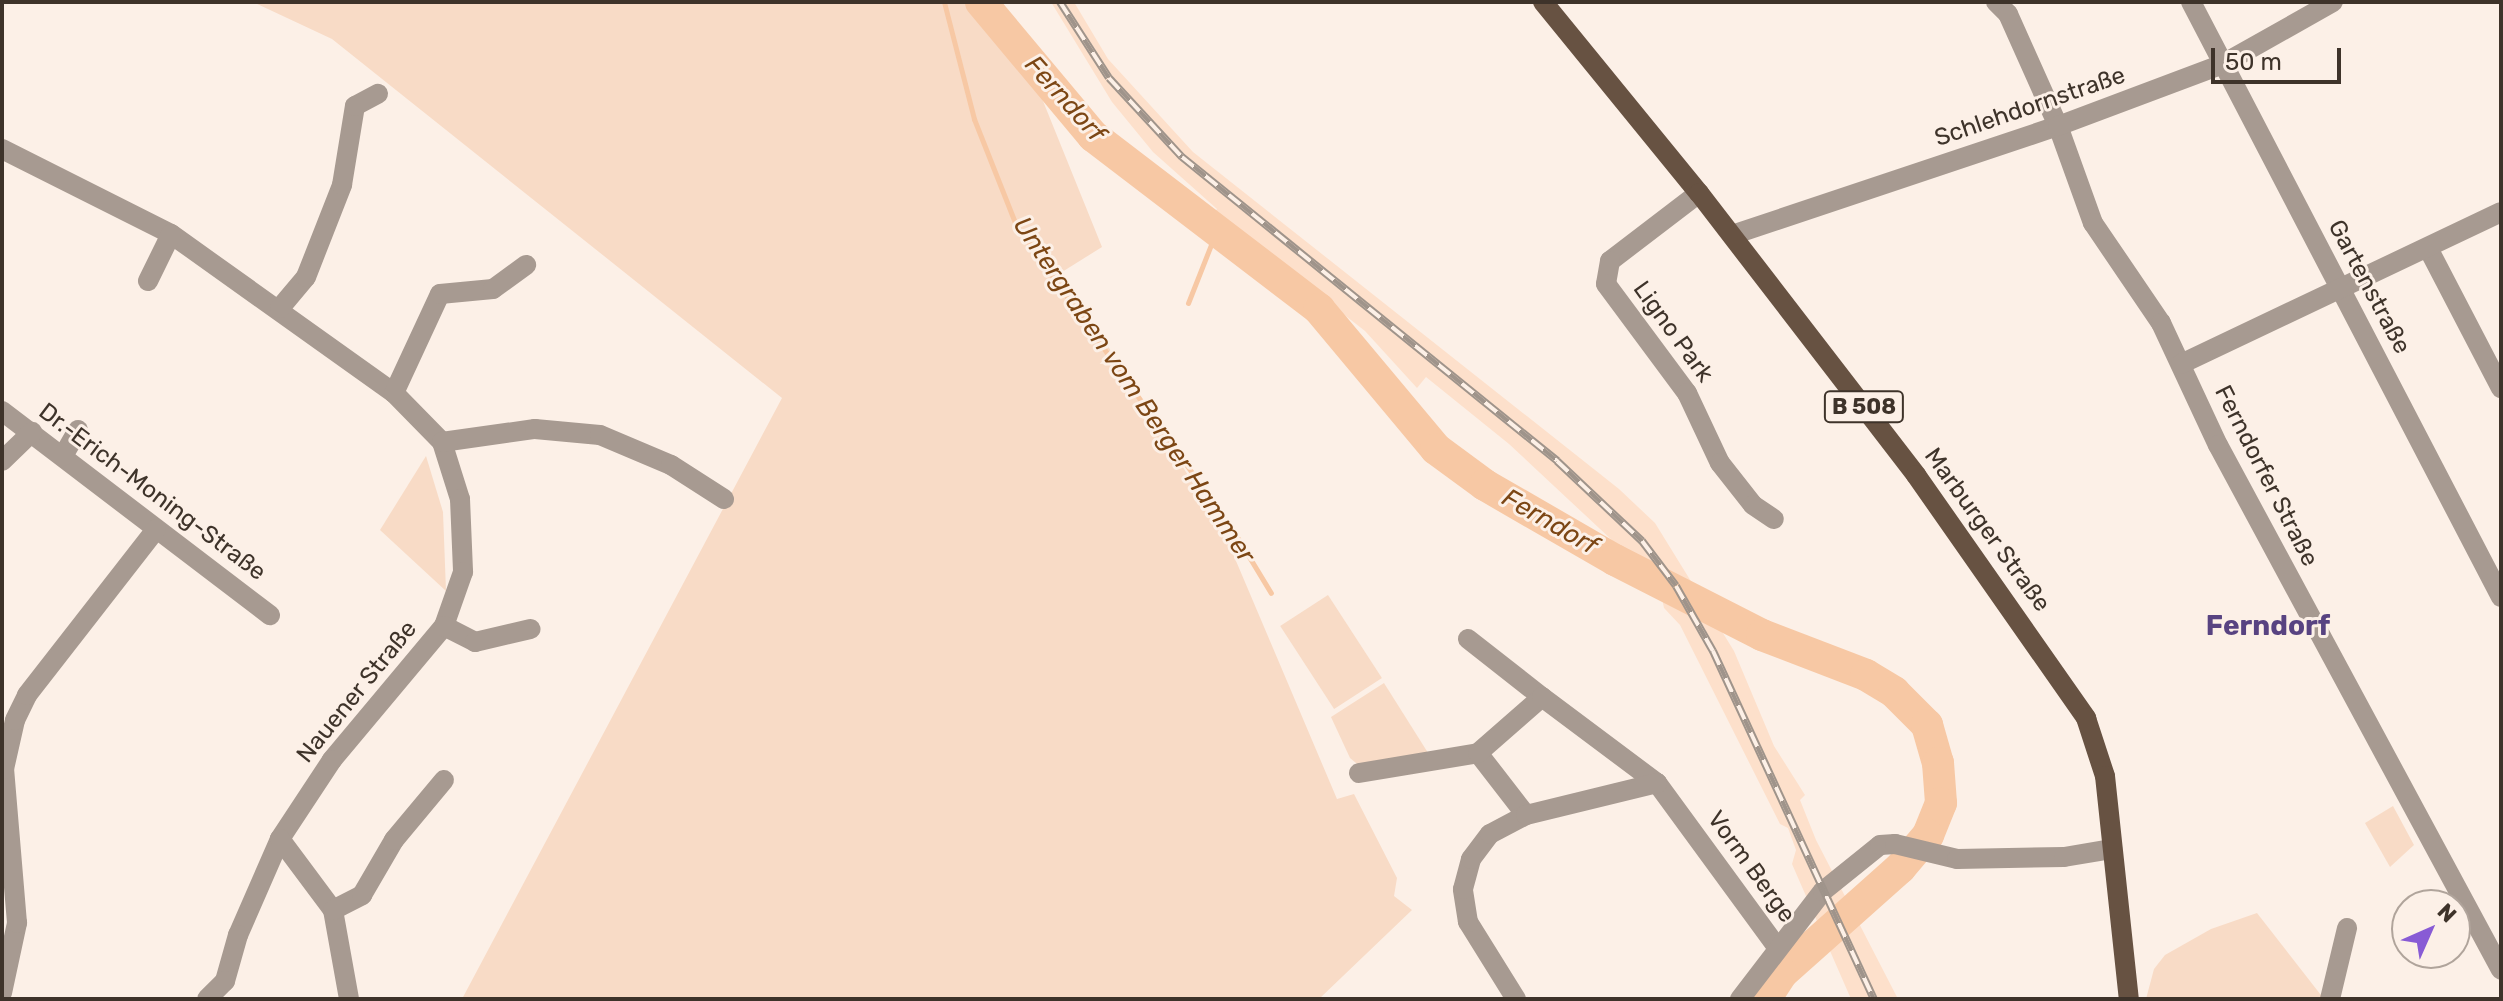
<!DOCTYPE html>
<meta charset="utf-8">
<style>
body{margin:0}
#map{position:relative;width:2503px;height:1001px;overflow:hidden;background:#fcf0e7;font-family:Rubik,sans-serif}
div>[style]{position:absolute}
.built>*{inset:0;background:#fde0cb}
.green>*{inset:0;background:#f8dbc6;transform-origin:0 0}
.stream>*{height:5px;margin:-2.5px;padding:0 2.5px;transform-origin:2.5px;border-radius:2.5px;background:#f7c8a4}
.river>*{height:32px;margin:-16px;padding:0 16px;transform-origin:16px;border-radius:16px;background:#f7c8a4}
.minor>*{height:20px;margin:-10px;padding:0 10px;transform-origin:10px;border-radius:10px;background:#a79a91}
.major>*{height:20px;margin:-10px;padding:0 10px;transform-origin:10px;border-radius:10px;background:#675242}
.rail>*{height:8px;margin-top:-4px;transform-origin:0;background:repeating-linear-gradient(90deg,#fcf0e7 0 15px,#9f948b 0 30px);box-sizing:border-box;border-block:2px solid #9f948b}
span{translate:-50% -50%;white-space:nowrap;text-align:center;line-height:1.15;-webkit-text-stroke:6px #fcf0e7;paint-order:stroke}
.shield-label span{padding:2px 6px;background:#fcf0e7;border:2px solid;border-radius:6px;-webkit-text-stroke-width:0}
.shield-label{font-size:22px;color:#3e332a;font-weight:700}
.street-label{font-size:24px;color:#3e332a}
.water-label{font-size:26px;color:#7c4614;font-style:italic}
.quarter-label{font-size:28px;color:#584381;font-weight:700}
.frame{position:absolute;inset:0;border:4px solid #3e332a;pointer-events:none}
.north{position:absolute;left:2391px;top:889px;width:80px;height:80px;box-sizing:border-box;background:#fcf0e7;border:2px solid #b0a49b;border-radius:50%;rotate:45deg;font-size:22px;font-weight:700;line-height:32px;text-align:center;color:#3e332a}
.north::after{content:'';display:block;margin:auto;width:28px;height:36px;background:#885bd5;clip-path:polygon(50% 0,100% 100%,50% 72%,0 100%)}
.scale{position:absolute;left:2211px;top:48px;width:130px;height:36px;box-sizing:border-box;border:4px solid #3e332a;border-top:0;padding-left:10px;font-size:24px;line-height:28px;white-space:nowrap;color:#3e332a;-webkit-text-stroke:6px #fcf0e7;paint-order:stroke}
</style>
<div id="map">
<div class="built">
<div style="clip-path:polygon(1051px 2px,1074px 2px,1108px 59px,1193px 152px,1619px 489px,1655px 523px,1734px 651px,1774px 746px,1805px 795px,1800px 800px,1816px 840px,1898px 999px,1851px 999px,1792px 864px,1796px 850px,1788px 828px,1780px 824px,1680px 625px,1664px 608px,1659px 584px,1509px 444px,1426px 377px,1417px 388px,1365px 331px,1214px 213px,1217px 209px,1153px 152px,1112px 102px)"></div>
</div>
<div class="green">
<div style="clip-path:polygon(253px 2px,1003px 2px,1102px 247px,1062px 272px,1225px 535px,1337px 799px,1354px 794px,1397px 878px,1394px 896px,1412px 910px,1319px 999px,462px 999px,782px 398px,332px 39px)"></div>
<div style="clip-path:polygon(426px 456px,443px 512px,446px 591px,380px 530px)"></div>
<div style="left:1328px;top:595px;width:99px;height:57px;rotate:57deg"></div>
<div style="clip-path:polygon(1384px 683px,1430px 756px,1362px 768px,1350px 758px,1331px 717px)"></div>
<div style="clip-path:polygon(2393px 806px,2414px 845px,2390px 867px,2365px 823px)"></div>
<div style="clip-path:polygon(2257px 913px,2324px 999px,2146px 999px,2154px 969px,2165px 955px,2211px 929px)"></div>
</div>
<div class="stream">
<div style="left:944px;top:2px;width:121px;rotate:75.6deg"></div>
<div style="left:974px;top:119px;width:114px;rotate:68.4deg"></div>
<div style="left:1016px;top:225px;width:371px;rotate:54.6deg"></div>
<div style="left:1231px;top:527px;width:77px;rotate:58.8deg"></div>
<div style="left:1188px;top:303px;width:66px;rotate:-68.5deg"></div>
<div style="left:1212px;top:242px;width:19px;rotate:-96deg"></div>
</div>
<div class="river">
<div style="left:981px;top:2px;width:175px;rotate:50.1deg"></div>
<div style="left:1093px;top:136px;width:285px;rotate:37.4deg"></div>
<div style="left:1319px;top:309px;width:182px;rotate:50.1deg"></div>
<div style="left:1436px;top:449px;width:61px;rotate:36.3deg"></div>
<div style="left:1485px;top:485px;width:150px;rotate:30deg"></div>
<div style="left:1615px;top:560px;width:165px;rotate:27deg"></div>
<div style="left:1762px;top:635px;width:111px;rotate:21deg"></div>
<div style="left:1866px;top:675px;width:33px;rotate:31deg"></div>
<div style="left:1894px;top:692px;width:47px;rotate:45deg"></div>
<div style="left:1927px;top:725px;width:40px;rotate:74deg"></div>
<div style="left:1938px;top:763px;width:40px;rotate:85.7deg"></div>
<div style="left:1941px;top:803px;width:35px;rotate:112deg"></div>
<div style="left:1928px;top:835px;width:43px;rotate:130.3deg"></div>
<div style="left:1900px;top:868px;width:158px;rotate:138.3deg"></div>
<div style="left:1782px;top:973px;width:31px;rotate:123deg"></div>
</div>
<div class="minor">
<div style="left:1996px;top:2px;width:17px;rotate:45deg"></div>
<div style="left:2008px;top:14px;width:123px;rotate:65.9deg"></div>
<div style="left:2058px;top:126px;width:103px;rotate:70.2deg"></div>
<div style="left:2093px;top:223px;width:121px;rotate:55.8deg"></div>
<div style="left:2161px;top:323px;width:135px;rotate:65deg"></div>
<div style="left:2218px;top:445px;width:596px;rotate:61.67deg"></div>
<div style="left:2191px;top:2px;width:671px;rotate:62.48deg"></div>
<div style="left:2px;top:149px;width:189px;rotate:26.7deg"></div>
<div style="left:171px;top:234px;width:274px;rotate:35.5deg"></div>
<div style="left:394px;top:393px;width:69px;rotate:45.6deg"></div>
<div style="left:442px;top:442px;width:60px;rotate:72.5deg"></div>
<div style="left:460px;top:499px;width:73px;rotate:87.6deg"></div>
<div style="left:463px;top:572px;width:57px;rotate:109.4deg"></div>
<div style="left:444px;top:626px;width:175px;rotate:129.9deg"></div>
<div style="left:332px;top:760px;width:95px;rotate:123.4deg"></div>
<div style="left:280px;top:839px;width:105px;rotate:113.6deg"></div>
<div style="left:238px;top:935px;width:48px;rotate:105.8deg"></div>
<div style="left:225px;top:981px;width:25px;rotate:135deg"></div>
<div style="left:1699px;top:193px;width:112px;rotate:142.6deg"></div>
<div style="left:1610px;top:261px;width:23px;rotate:100deg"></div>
<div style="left:1606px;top:284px;width:136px;rotate:53.4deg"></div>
<div style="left:1687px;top:393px;width:77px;rotate:64.8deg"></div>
<div style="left:1720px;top:463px;width:53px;rotate:51.8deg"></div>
<div style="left:1753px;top:505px;width:25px;rotate:34deg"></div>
<div style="left:1732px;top:235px;width:344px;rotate:-18.5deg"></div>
<div style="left:2058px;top:126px;width:176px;rotate:-20.6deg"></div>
<div style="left:2223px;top:64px;width:126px;rotate:-29.4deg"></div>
<div style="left:2428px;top:248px;width:158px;rotate:62.5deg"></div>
<div style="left:148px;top:281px;width:52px;rotate:-63.9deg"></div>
<div style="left:280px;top:308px;width:40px;rotate:-50deg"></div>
<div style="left:306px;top:277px;width:99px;rotate:-68.6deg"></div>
<div style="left:342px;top:185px;width:80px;rotate:-80.7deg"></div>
<div style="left:355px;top:106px;width:26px;rotate:-28deg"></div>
<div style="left:2181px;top:364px;width:354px;rotate:-25.4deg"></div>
<div style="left:394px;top:393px;width:109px;rotate:-65.1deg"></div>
<div style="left:440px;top:294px;width:53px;rotate:-5.4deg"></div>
<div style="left:493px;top:289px;width:41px;rotate:-36deg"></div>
<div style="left:2px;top:411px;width:337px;rotate:37.3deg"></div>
<div style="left:442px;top:442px;width:94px;rotate:-8deg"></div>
<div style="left:535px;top:429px;width:65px;rotate:5.3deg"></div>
<div style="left:600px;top:435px;width:77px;rotate:22.9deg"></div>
<div style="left:671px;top:465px;width:63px;rotate:32.7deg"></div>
<div style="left:63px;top:456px;width:30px;rotate:-60deg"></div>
<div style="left:2px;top:461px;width:42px;rotate:-44deg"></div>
<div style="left:444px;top:626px;width:35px;rotate:27deg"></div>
<div style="left:475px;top:642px;width:57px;rotate:-13.1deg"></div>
<div style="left:1468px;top:639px;width:94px;rotate:38.1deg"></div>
<div style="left:1478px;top:753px;width:78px;rotate:52.3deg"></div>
<div style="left:1359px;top:773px;width:121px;rotate:-9.5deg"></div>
<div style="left:1478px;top:753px;width:85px;rotate:-41.2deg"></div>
<div style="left:1542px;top:697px;width:144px;rotate:36.8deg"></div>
<div style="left:1657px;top:783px;width:203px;rotate:53.8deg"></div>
<div style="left:280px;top:839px;width:89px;rotate:53.3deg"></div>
<div style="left:333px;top:910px;width:90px;rotate:79.8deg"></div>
<div style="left:333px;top:910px;width:33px;rotate:-27deg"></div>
<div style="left:362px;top:895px;width:64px;rotate:-59.8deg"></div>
<div style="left:394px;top:840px;width:78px;rotate:-50.2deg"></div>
<div style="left:2px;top:993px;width:72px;rotate:-77.9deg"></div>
<div style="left:17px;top:923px;width:155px;rotate:-94.8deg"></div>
<div style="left:4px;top:769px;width:50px;rotate:-77.3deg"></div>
<div style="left:15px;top:720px;width:28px;rotate:-64deg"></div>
<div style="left:27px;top:695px;width:210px;rotate:-52.1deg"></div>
<div style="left:1516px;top:999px;width:91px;rotate:-121.9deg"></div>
<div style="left:1468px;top:922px;width:33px;rotate:-99deg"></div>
<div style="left:1463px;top:889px;width:31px;rotate:-75deg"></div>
<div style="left:1471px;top:859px;width:31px;rotate:-53deg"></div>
<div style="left:1490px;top:834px;width:41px;rotate:-27.8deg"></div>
<div style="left:1526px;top:815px;width:135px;rotate:-13.7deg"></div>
<div style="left:1740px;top:999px;width:136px;rotate:-52.5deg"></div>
<div style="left:1823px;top:891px;width:73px;rotate:-38.9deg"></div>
<div style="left:1880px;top:845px;width:15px;rotate:-4deg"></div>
<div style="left:1895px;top:844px;width:64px;rotate:13.6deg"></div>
<div style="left:1957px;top:859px;width:107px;rotate:-1.1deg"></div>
<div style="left:2064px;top:857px;width:49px;rotate:-9.5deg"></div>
<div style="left:2330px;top:999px;width:73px;rotate:-76.5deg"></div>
</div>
<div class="major">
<div style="left:1543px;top:2px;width:247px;rotate:50.8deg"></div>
<div style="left:1699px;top:193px;width:356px;rotate:52.4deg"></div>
<div style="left:1916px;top:475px;width:297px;rotate:55deg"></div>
<div style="left:2086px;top:718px;width:61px;rotate:71.9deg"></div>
<div style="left:2105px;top:776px;width:224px;rotate:83.9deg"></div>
</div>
<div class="rail">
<div style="left:1060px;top:2px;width:90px;rotate:57.2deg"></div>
<div style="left:1109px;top:78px;width:108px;rotate:47.3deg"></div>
<div style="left:1182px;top:157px;width:483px;rotate:39deg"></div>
<div style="left:1557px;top:461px;width:117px;rotate:43.3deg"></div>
<div style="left:1642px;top:541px;width:56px;rotate:52.9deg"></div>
<div style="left:1676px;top:586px;width:75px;rotate:60.4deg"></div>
<div style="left:1713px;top:651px;width:383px;rotate:65.2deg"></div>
</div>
<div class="shield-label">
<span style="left:1864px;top:407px">B 508</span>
</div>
<div class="street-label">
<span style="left:2030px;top:107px;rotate:-19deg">Schlehdornstraße</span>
<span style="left:2369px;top:287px;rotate:62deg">Gartenstraße</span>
<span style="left:1673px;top:332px;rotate:54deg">Ligno Park</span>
<span style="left:2266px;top:476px;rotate:63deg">Ferndorfer Straße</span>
<span style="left:152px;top:492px;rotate:37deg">Dr.-Erich-Moning-Straße</span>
<span style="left:1987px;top:530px;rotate:54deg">Marburger Straße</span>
<span style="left:357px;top:692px;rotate:-51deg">Nauener Straße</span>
<span style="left:1751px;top:867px;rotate:54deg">Vorm Berge</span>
</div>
<div class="water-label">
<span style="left:1065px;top:99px;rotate:48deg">Ferndorf</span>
<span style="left:1134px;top:390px;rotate:56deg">Untergraben vom Berger Hammer</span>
<span style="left:1550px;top:522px;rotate:30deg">Ferndorf</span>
</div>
<div class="quarter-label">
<span style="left:2268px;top:626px">Ferndorf</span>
</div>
<div class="frame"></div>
<div class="north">N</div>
<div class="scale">50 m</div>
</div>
